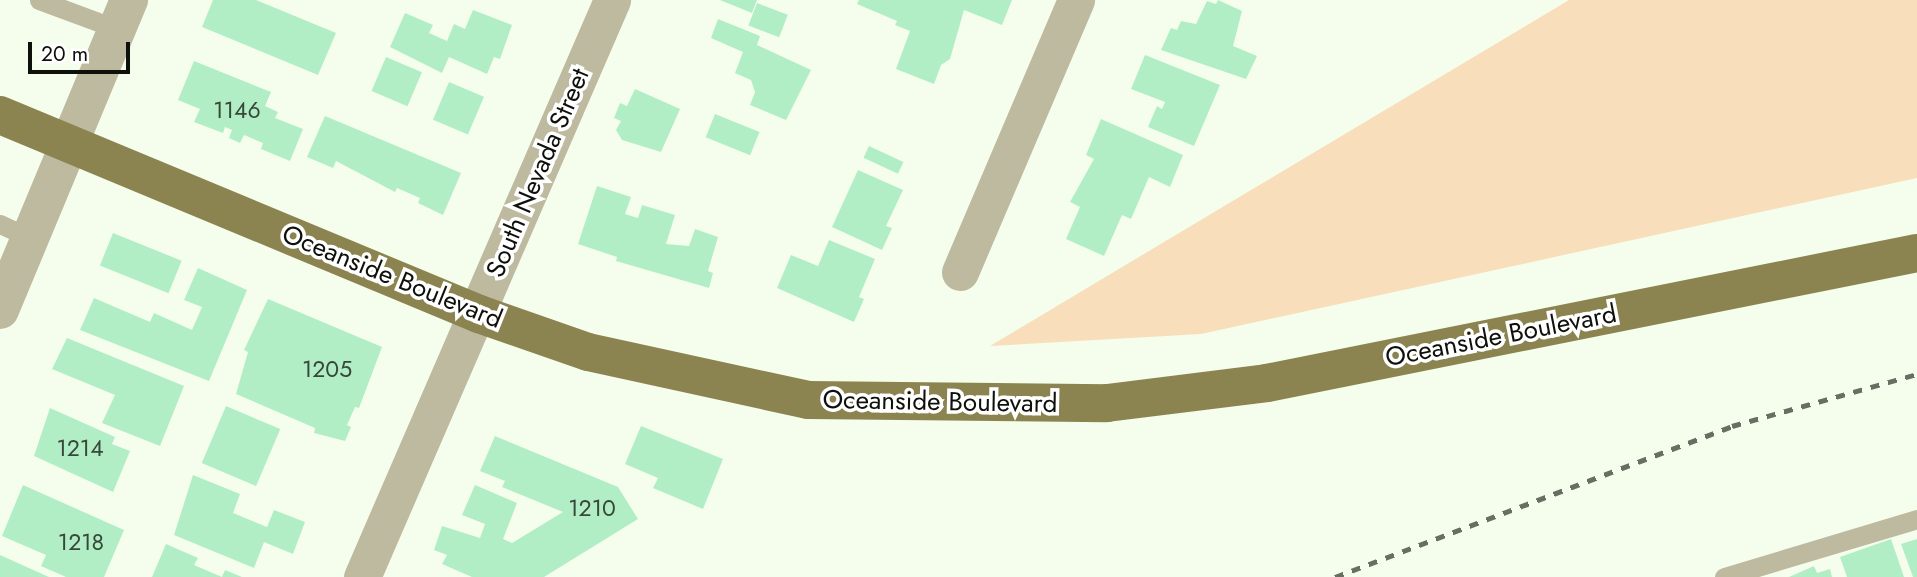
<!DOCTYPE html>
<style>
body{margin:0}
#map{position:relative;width:1917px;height:577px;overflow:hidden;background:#f5feec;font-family:Jost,sans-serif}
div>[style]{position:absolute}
.green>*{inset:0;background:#f8deba}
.building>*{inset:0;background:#b2eec5;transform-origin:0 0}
.service>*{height:19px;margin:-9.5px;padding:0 9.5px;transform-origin:9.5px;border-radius:9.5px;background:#bdba9f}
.minor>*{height:37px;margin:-18.5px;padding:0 18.5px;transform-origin:18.5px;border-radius:18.5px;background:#bdba9f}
.tertiary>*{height:38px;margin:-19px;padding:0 19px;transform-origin:19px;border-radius:19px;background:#bdba9f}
.primary>*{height:38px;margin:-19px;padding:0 19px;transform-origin:19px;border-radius:19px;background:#8b8451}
.rail>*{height:5px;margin-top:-2.5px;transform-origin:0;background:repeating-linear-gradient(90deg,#696e64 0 9px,transparent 0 18px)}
span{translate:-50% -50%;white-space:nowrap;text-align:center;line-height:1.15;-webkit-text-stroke:7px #fff;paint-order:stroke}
.number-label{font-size:23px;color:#37483a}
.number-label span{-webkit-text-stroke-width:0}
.street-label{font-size:26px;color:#0e100b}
.scale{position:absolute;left:28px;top:42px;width:102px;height:32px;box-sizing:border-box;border:4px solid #0e100b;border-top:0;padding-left:9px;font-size:21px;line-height:24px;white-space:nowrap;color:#0e100b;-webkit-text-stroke:5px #fff;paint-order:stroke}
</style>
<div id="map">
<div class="green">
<div style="clip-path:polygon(1569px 0,1917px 0,1917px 178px,1201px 334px,990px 346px)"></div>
</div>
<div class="building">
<div style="clip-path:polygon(213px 0,256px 0,336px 33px,318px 75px,202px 27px)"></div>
<div style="clip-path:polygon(720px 0,757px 0,752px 13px)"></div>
<div style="clip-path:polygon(859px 0,1012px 0,1002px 25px,964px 10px,950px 59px,941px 65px,934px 84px,896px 69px,910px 31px,895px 25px,897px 21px,857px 4px)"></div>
<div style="clip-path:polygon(1218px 0,1242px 11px,1233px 46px,1257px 56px,1246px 79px,1161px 50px,1171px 28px,1177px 30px,1181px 21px,1196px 24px,1207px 1px,1216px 4px)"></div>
<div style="left:757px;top:3px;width:33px;height:24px;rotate:21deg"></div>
<div style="clip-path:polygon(473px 10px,512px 25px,500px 59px,494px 57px,487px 74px,449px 57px,442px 73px,390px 47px,405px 13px,433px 25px,429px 33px,447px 41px,454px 24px,465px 29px)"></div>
<div style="clip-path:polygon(718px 19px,760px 36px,757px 45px,811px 70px,786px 120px,750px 105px,755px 92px,751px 80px,735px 73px,743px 52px,711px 38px)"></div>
<div style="clip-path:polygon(1145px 55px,1220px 85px,1194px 146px,1148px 127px,1157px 106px,1162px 109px,1165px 102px,1131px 89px)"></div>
<div style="left:386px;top:57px;width:39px;height:37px;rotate:23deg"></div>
<div style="clip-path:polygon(194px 61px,271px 92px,265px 106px,278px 112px,275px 118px,303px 129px,290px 161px,261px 149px,263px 143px,244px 135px,240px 143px,229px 138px,232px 130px,225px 127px,223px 133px,194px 122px,200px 109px,178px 100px)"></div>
<div style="left:449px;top:82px;width:38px;height:41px;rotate:23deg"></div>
<div style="clip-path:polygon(635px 89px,680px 109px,661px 152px,622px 140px,616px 130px,621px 121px,614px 118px,620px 103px,627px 106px)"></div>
<div style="left:715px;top:114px;width:48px;height:25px;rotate:22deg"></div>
<div style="clip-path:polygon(325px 116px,461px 173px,443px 215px,418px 203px,420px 198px,397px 188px,395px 192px,336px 161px,333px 168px,307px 157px)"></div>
<div style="clip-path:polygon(1101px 119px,1183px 155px,1170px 187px,1149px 177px,1131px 219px,1122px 215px,1104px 256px,1066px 239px,1080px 207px,1070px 202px,1094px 159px,1086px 155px)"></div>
<div style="left:869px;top:146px;width:38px;height:13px;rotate:25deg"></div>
<div style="clip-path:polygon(858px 170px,903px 190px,886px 226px,892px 228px,882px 250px,832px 227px)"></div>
<div style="clip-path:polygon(597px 186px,631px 197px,625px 214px,638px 218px,642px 205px,675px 215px,666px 244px,689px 246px,695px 229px,718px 237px,708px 271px,713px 273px,709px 288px,616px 261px,617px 257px,578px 244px)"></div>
<div style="left:113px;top:233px;width:74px;height:35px;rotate:22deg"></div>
<div style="clip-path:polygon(829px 240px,875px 259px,859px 297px,864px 299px,854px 322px,777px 288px,791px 255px,818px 266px)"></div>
<div style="clip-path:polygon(198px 268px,247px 290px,209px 381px,80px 330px,94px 298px,150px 322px,154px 313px,192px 330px,202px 307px,184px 300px)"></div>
<div style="clip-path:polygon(268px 299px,382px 347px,359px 408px,355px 407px,347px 425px,351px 427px,345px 441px,314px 433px,315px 428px,236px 394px,248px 352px,244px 350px)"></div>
<div style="clip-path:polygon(67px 338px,184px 386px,160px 446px,102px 423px,115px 395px,52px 369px)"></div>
<div style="left:226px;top:406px;width:59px;height:62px;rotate:23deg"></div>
<div style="clip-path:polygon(50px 408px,115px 437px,112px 444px,130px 451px,113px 492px,34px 456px)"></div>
<div style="clip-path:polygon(641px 426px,723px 459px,703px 509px,653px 488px,658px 478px,625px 464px)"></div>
<div style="clip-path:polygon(495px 436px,618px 487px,638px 519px,544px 577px,472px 577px,442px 564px,447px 555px,434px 550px,442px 526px,480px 538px,485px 524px,462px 515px,475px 485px,517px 503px,503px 539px,512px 543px,563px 512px,502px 487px,505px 481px,480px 471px)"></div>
<div style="clip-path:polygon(193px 475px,240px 494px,233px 513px,267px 527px,274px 510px,305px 522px,293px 554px,264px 542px,254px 568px,174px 535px)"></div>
<div style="clip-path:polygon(23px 485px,124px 530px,104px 577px,66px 577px,41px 566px,46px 555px,2px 536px)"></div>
<div style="clip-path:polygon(1891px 539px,1904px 577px,1847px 577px,1840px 557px)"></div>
<div style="clip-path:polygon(1917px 539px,1917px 577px,1913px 577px,1901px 544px)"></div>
<div style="clip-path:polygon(166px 544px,198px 558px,194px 565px,222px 577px,225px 570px,242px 577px,152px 577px)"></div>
<div style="clip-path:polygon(0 555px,49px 577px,0 577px)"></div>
<div style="clip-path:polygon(1814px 566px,1817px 573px,1830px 569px,1832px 577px,1789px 577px)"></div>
</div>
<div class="service">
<div style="left:39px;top:0;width:83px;rotate:20.4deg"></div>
<div style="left:0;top:224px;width:33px;rotate:25deg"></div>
<div style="left:1724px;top:577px;width:202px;rotate:-16.7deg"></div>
</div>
<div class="minor">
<div style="left:960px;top:272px;width:296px;rotate:-66.9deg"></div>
<div style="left:362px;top:577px;width:629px;rotate:-66.57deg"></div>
</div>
<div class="tertiary">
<div style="left:0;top:310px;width:336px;rotate:-67.4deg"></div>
</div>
<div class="primary">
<div style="left:0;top:115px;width:519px;rotate:22.56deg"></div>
<div style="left:479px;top:314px;width:115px;rotate:19.2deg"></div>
<div style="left:588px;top:352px;width:225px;rotate:12.3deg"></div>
<div style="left:808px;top:400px;width:299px;rotate:0.6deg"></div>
<div style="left:1107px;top:403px;width:161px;rotate:-7.1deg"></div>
<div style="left:1267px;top:383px;width:663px;rotate:-11.31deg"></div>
</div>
<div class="rail">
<div style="left:1335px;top:577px;width:425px;rotate:-20.8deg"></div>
<div style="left:1732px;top:426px;width:192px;rotate:-15.7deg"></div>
</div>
<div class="number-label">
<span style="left:237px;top:110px">1146</span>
<span style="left:327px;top:369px">1205</span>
<span style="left:80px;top:448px">1214</span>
<span style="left:592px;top:508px">1210</span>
<span style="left:81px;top:542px">1218</span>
</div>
<div class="street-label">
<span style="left:538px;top:173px;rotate:-67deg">South Nevada Street</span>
<span style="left:392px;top:277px;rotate:22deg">Oceanside Boulevard</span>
<span style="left:1501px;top:336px;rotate:-11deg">Oceanside Boulevard</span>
<span style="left:940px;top:402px;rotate:1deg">Oceanside Boulevard</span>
</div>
<div class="scale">20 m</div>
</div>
